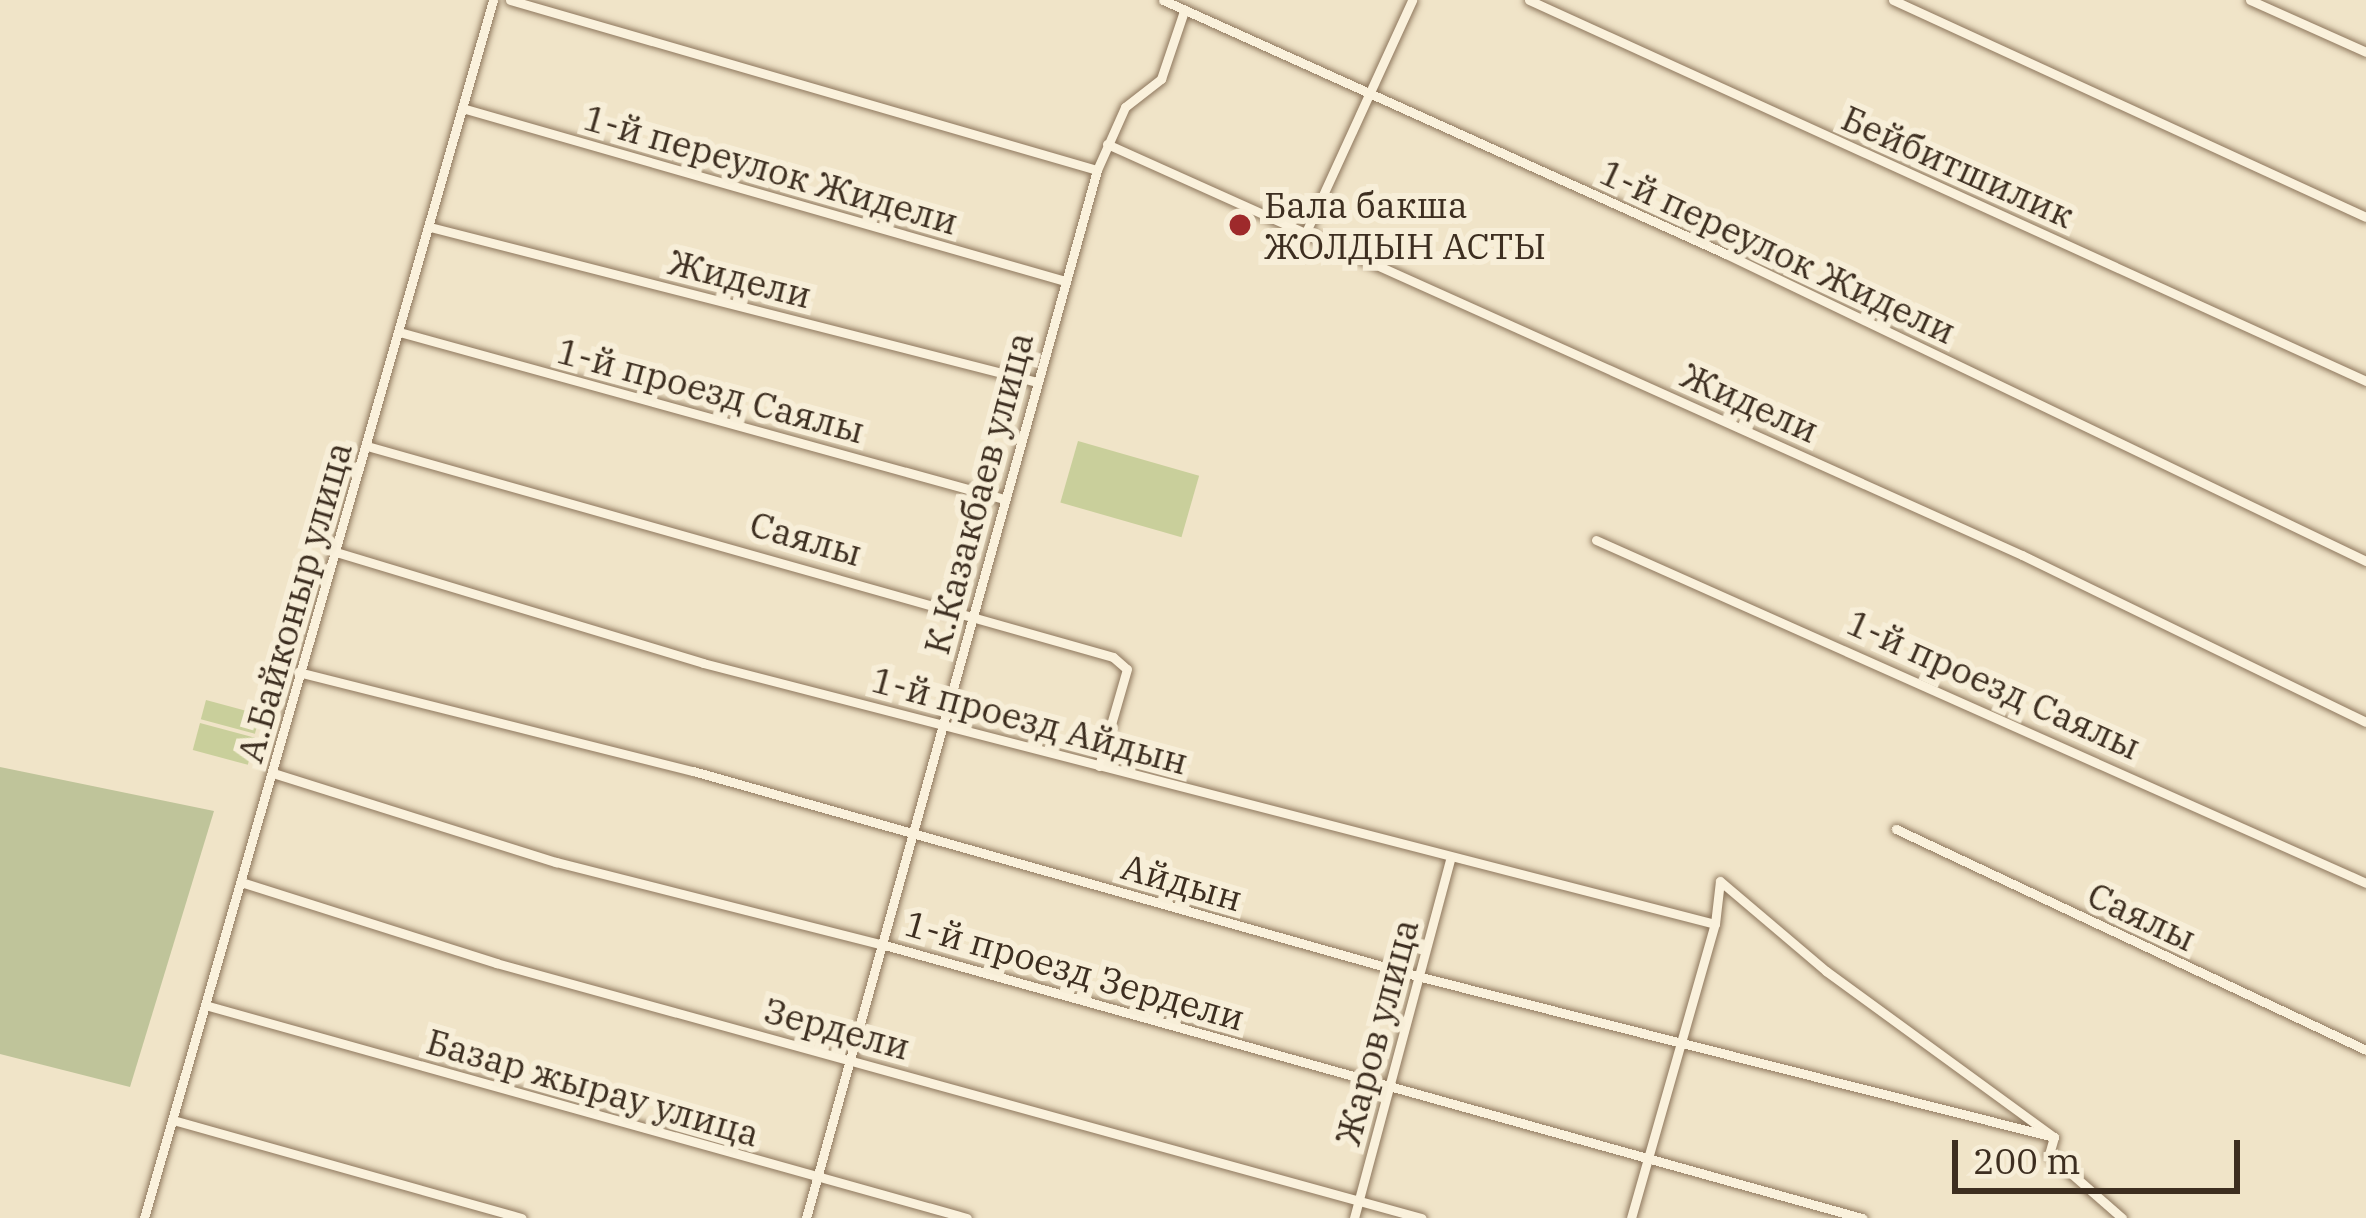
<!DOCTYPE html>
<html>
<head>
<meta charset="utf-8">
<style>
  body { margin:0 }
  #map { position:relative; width:2366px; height:1218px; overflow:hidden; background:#f0e4c8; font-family:"IBM Plex Serif",serif }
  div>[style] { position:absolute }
  .green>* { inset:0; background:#c9cf9b; transform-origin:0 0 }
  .cemetery>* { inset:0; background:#bfc49a }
  .roads { filter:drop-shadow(0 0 3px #8d765c) drop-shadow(0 0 3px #8d765c) }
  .street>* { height:9px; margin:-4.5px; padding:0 4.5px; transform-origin:4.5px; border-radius:4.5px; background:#faf1dc }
  .dots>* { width:33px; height:33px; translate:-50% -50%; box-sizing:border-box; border:6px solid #f7eed8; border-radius:50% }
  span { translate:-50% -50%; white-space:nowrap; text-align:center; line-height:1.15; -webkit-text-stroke:12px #f7eed8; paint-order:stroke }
  .street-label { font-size:36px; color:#3d2e20 }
  .poi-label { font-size:36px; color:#3d2e20 }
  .left { translate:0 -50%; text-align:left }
  .scale { position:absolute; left:1952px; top:1140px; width:288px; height:54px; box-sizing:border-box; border:6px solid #3d2e20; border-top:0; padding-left:15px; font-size:36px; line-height:42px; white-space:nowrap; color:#3d2e20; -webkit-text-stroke:9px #f7eed8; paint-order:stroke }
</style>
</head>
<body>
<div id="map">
  <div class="green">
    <div style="left:1078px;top:441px;width:126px;height:64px;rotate:16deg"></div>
    <div style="left:206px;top:700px;width:56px;height:20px;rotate:15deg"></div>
    <div style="left:200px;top:723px;width:57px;height:28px;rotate:15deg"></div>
  </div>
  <div class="cemetery">
    <div style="clip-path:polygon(0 767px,214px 811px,130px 1087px,0 1054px)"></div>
  </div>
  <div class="roads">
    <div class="street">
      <div style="left:510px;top:0;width:611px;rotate:16.15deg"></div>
      <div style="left:1163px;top:0;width:618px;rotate:24.28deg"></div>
      <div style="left:1726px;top:254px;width:710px;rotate:25.63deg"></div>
      <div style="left:1529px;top:0;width:920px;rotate:24.47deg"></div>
      <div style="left:1893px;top:0;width:520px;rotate:24.64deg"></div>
      <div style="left:2250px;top:0;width:127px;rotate:24.1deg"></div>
      <div style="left:462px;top:108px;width:627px;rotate:16.01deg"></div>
      <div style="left:1107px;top:144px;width:1003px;rotate:24.19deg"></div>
      <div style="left:2022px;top:555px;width:382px;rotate:25.9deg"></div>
      <div style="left:430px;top:227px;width:626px;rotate:14.32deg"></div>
      <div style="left:1306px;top:232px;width:255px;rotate:-65.4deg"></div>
      <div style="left:403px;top:333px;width:624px;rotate:15.44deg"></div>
      <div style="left:367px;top:446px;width:775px;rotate:15.79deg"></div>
      <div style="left:1113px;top:657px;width:18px;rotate:41deg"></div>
      <div style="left:1127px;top:669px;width:101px;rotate:106.1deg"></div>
      <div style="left:1596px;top:540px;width:843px;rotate:24.01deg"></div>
      <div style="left:336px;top:552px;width:383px;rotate:16.8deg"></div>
      <div style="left:703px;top:663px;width:1045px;rotate:14.46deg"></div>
      <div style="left:298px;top:672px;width:407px;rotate:14.1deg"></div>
      <div style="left:693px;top:771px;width:757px;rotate:15.8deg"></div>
      <div style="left:1421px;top:977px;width:653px;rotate:14.19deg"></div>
      <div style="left:273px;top:773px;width:297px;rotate:17.5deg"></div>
      <div style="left:556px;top:862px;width:335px;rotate:14.2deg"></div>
      <div style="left:881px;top:944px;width:1019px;rotate:15.61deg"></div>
      <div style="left:1896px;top:829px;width:519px;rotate:25.18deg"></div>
      <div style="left:1720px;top:881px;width:139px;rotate:40.3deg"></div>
      <div style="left:1826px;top:971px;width:282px;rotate:36.1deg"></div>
      <div style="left:2054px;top:1137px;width:18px;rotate:106deg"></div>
      <div style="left:2049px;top:1154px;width:97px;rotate:41.2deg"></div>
      <div style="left:241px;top:882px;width:268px;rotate:17.6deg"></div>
      <div style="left:496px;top:963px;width:960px;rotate:15.41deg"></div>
      <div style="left:205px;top:1005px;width:791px;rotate:15.62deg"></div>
      <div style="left:173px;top:1120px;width:362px;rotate:15.7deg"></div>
      <div style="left:144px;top:1218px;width:1267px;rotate:-74.01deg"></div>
      <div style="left:806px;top:1218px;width:1088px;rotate:-74.48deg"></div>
      <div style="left:1097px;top:170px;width:69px;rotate:-66deg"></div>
      <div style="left:1125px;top:107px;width:46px;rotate:-37.9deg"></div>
      <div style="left:1161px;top:79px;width:72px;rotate:-71.3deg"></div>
      <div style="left:1354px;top:1218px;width:371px;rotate:-75deg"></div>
      <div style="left:1631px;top:1218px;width:306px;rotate:-74.1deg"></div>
      <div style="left:1715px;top:924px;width:43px;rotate:-83.4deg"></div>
    </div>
  </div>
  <div class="dots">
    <div style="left:1240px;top:225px;background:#9e2a2b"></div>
  </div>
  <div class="street-label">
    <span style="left:1958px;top:166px;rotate:24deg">Бейбитшилик</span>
    <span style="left:771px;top:169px;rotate:16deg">1-й переулок Жидели</span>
    <span style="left:1778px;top:251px;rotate:25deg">1-й переулок Жидели</span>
    <span style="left:740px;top:278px;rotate:14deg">Жидели</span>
    <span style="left:711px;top:390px;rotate:15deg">1-й проезд Саялы</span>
    <span style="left:1750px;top:402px;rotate:24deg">Жидели</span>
    <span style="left:978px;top:493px;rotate:-75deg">К.Казакбаев улица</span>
    <span style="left:806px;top:538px;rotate:16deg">Саялы</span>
    <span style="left:294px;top:602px;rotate:-74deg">А.Байконыр улица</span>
    <span style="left:1994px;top:684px;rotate:24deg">1-й проезд Саялы</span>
    <span style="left:1030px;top:720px;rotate:15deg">1-й проезд Айдын</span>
    <span style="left:1182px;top:882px;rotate:16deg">Айдын</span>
    <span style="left:2142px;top:916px;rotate:25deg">Саялы</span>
    <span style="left:1075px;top:970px;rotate:16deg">1-й проезд Зердели</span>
    <span style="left:837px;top:1028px;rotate:15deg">Зердели</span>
    <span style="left:1376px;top:1032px;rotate:-75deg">Жаров улица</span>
    <span style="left:593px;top:1087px;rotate:16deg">Базар жырау улица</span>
  </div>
  <div class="poi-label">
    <span class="left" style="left:1264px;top:225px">Бала бакша<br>ЖОЛДЫН АСТЫ</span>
  </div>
  <div class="scale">200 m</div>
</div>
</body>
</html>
